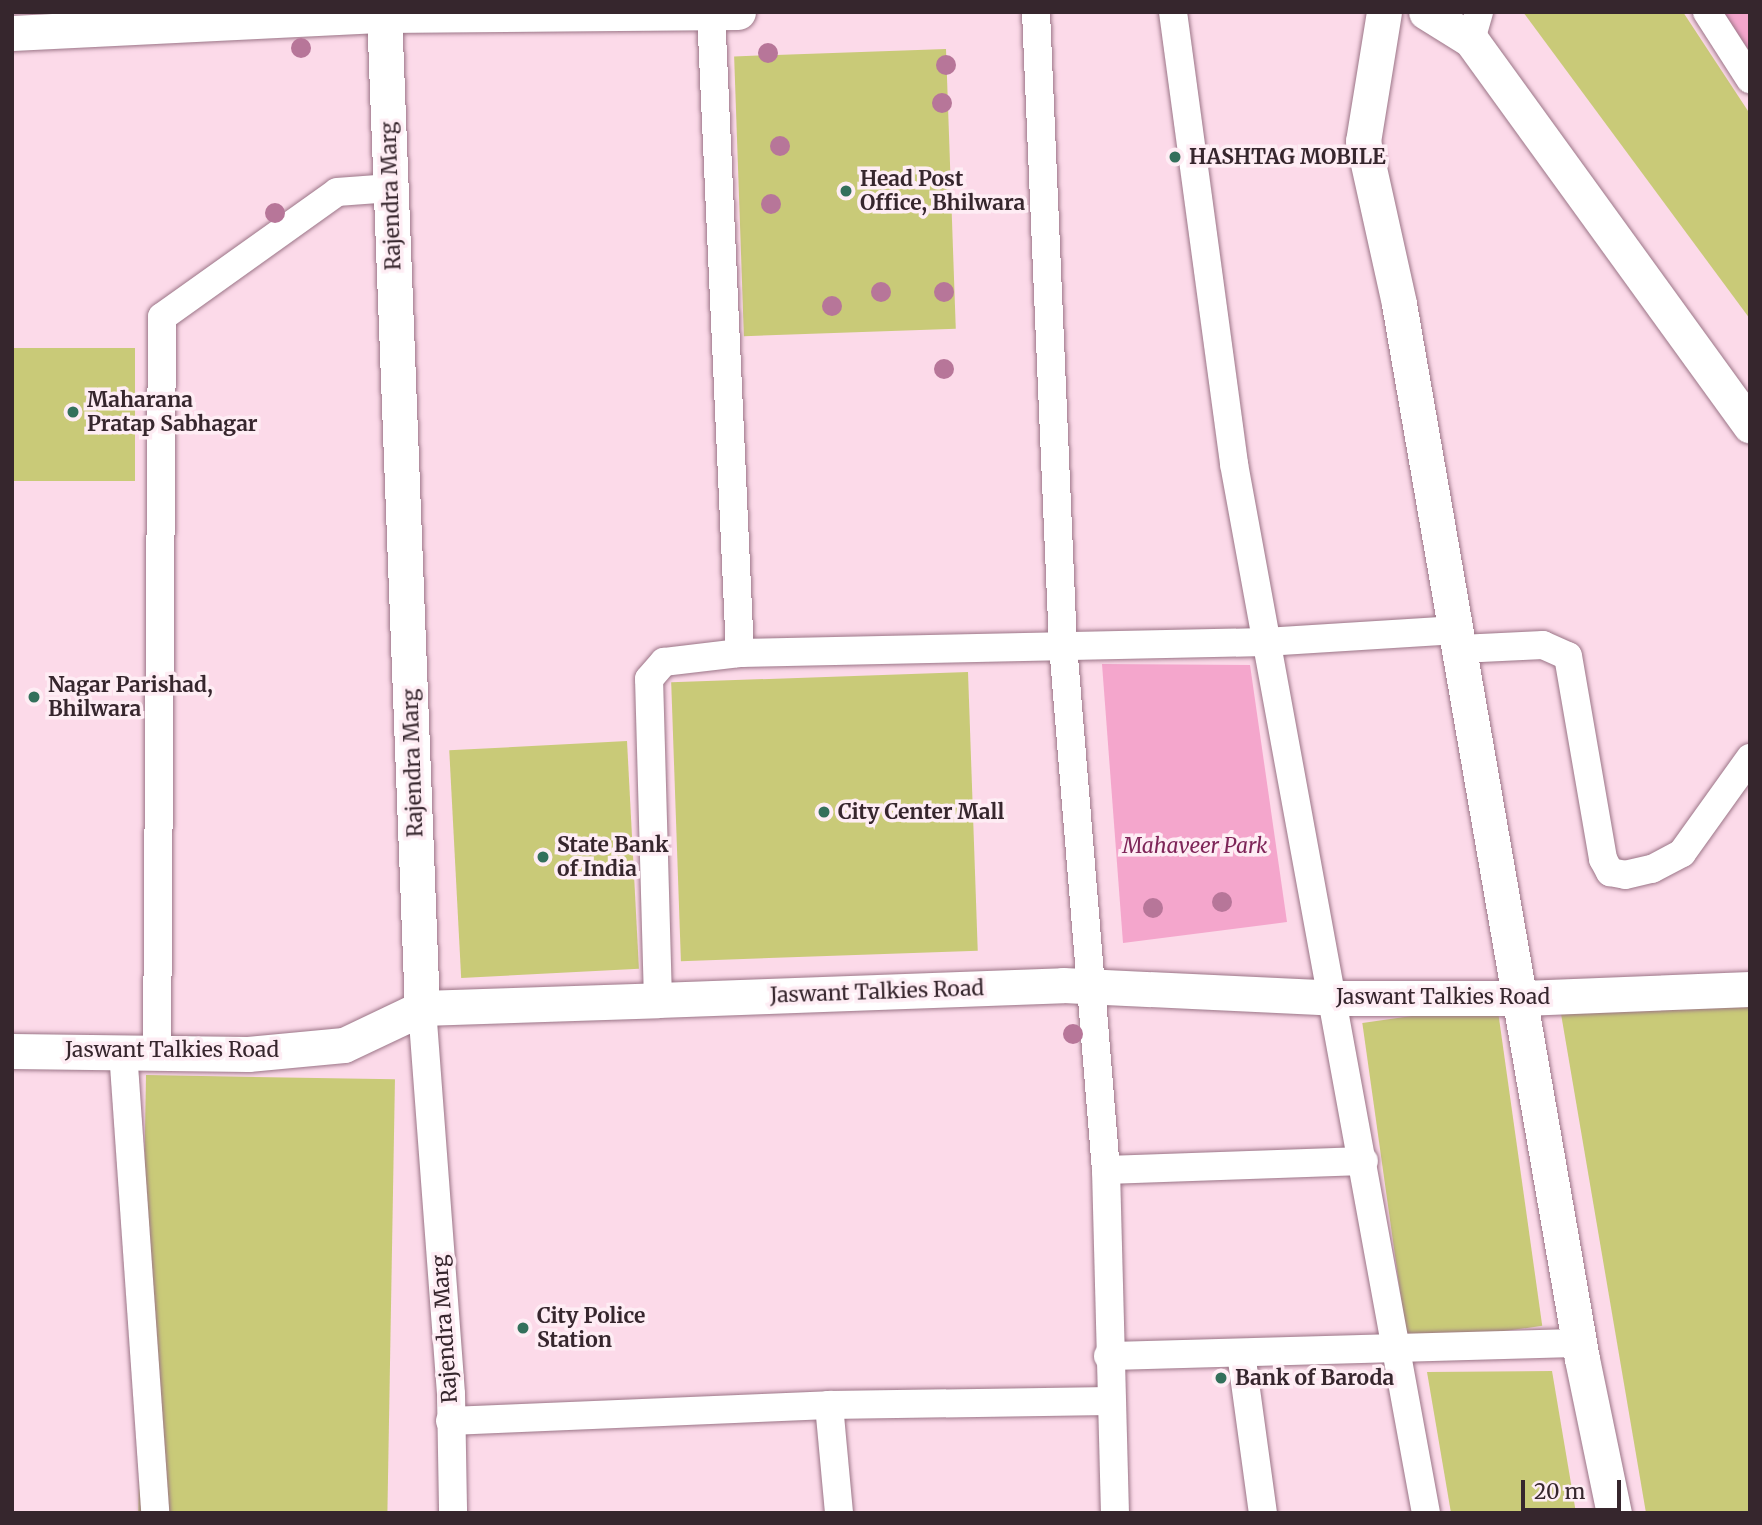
<!DOCTYPE html>
<html>
<head>
<meta charset="utf-8">
<style>
  body { margin:0 }
  #map { position:relative; width:1762px; height:1525px; overflow:hidden; background:#fcdae9; font-family:Merriweather,serif }
  div>[style] { position:absolute }
  .green>* { inset:0; background:#f4a6cc }
  .building>* { inset:0; background:#c9ca78; transform-origin:0 0 }
  .roads { filter:drop-shadow(0 0 2px #9b7587) drop-shadow(0 0 2px #9b7587) }
  .minor>* { height:28px; margin:-14px; padding:0 14px; transform-origin:14px; border-radius:14px; background:#fff }
  .tertiary>* { height:35px; margin:-17.5px; padding:0 17.5px; transform-origin:17.5px; border-radius:17.5px; background:#fff }
  .trees>* { width:20px; height:20px; margin:-10px; border-radius:50%; background:#b77699 }
  .dots>* { width:19px; height:19px; translate:-50% -50%; box-sizing:border-box; border:4px solid #feedf4; border-radius:50% }
  span { translate:-50% -50%; white-space:nowrap; text-align:center; line-height:1.15; -webkit-text-stroke:7px #feedf4; paint-order:stroke }
  .poi-label { font-size:21px; color:#36262d; font-weight:700 }
  .left { translate:0 -50%; text-align:left }
  .street-label { font-size:21px; color:#36262d }
  .park-label { font-size:21px; color:#7e2558; font-style:italic }
  .frame { position:absolute; inset:0; border:14px solid #36262d; pointer-events:none }
  .scale { position:absolute; left:1521px; top:1480px; width:100px; height:32px; box-sizing:border-box; border:4px solid #36262d; border-top:0; padding-left:9px; font-size:21px; line-height:24px; white-space:nowrap; color:#36262d; -webkit-text-stroke:5px #feedf4; paint-order:stroke }
</style>
</head>
<body>
<div id="map">
  <div class="green">
    <div style="clip-path:polygon(1723px 12px,1750px 12px,1750px 52px)"></div>
    <div style="clip-path:polygon(1102px 664px,1250px 665px,1287px 922px,1123px 943px)"></div>
  </div>
  <div class="building">
    <div style="clip-path:polygon(1523px 12px,1683px 12px,1750px 114px,1750px 319px)"></div>
    <div style="left:946px;top:49px;width:280px;height:212px;rotate:88deg"></div>
    <div style="left:12px;top:348px;width:123px;height:133px"></div>
    <div style="left:968px;top:672px;width:279px;height:297px;rotate:88deg"></div>
    <div style="left:627px;top:741px;width:228px;height:178px;rotate:87deg"></div>
    <div style="clip-path:polygon(1750px 1001px,1750px 1513px,1646px 1513px,1559px 1002px)"></div>
    <div style="left:1497px;top:1004px;width:325px;height:136px;rotate:82deg"></div>
    <div style="left:146px;top:1075px;width:249px;height:439px;rotate:1deg"></div>
    <div style="clip-path:polygon(1552px 1371px,1576px 1513px,1451px 1513px,1427px 1372px)"></div>
  </div>
  <div class="roads">
    <div class="minor">
      <div style="left:711px;top:12px;width:642px;rotate:87.41deg"></div>
      <div style="left:740px;top:653px;width:525px;rotate:-1.2deg"></div>
      <div style="left:1265px;top:642px;width:192px;rotate:-3.6deg"></div>
      <div style="left:1036px;top:12px;width:634px;rotate:87.56deg"></div>
      <div style="left:1063px;top:645px;width:527px;rotate:85.32deg"></div>
      <div style="left:1106px;top:1170px;width:343px;rotate:88.5deg"></div>
      <div style="left:1173px;top:12px;width:456px;rotate:82.3deg"></div>
      <div style="left:1234px;top:464px;width:1066px;rotate:79.63deg"></div>
      <div style="left:1707px;top:12px;width:80px;rotate:57.3deg"></div>
      <div style="left:1471px;top:40px;width:29px;rotate:-74deg"></div>
      <div style="left:1460px;top:649px;width:83px;rotate:-2.8deg"></div>
      <div style="left:1543px;top:645px;width:27px;rotate:24deg"></div>
      <div style="left:1568px;top:656px;width:206px;rotate:80.2deg"></div>
      <div style="left:1603px;top:859px;width:15px;rotate:62deg"></div>
      <div style="left:1610px;top:872px;width:15px;rotate:11deg"></div>
      <div style="left:1625px;top:875px;width:28px;rotate:-13deg"></div>
      <div style="left:1652px;top:869px;width:34px;rotate:-28deg"></div>
      <div style="left:1682px;top:853px;width:117px;rotate:-54.4deg"></div>
      <div style="left:658px;top:1000px;width:321px;rotate:-91.6deg"></div>
      <div style="left:649px;top:679px;width:23px;rotate:-49deg"></div>
      <div style="left:664px;top:662px;width:77px;rotate:-6.8deg"></div>
      <div style="left:422px;top:1008px;width:387px;rotate:85.7deg"></div>
      <div style="left:451px;top:1394px;width:119px;rotate:89deg"></div>
      <div style="left:123px;top:1051px;width:463px;rotate:86deg"></div>
      <div style="left:157px;top:1052px;width:735px;rotate:-89.61deg"></div>
      <div style="left:162px;top:317px;width:215px;rotate:-35.5deg"></div>
      <div style="left:337px;top:192px;width:54px;rotate:-4.2deg"></div>
      <div style="left:1106px;top:1170px;width:258px;rotate:-2deg"></div>
      <div style="left:1241px;top:1353px;width:162px;rotate:82.2deg"></div>
      <div style="left:1108px;top:1356px;width:471px;rotate:-1.6deg"></div>
      <div style="left:829px;top:1405px;width:108px;rotate:84.7deg"></div>
      <div style="left:450px;top:1421px;width:379px;rotate:-2.4deg"></div>
      <div style="left:829px;top:1405px;width:281px;rotate:-0.8deg"></div>
    </div>
    <div class="tertiary">
      <div style="left:384px;top:12px;width:997px;rotate:87.82deg"></div>
      <div style="left:1384px;top:12px;width:131px;rotate:99.2deg"></div>
      <div style="left:1363px;top:141px;width:167px;rotate:77.5deg"></div>
      <div style="left:1399px;top:304px;width:1071px;rotate:80.16deg"></div>
      <div style="left:1582px;top:1359px;width:157px;rotate:78.3deg"></div>
      <div style="left:1426px;top:12px;width:53px;rotate:31.9deg"></div>
      <div style="left:1471px;top:40px;width:476px;rotate:54.1deg"></div>
      <div style="left:12px;top:33px;width:372px;rotate:-2.8deg"></div>
      <div style="left:384px;top:15px;width:354px;rotate:-0.5deg"></div>
      <div style="left:12px;top:1051px;width:236px;rotate:0.7deg"></div>
      <div style="left:248px;top:1054px;width:96px;rotate:-5.4deg"></div>
      <div style="left:344px;top:1045px;width:86px;rotate:-25.4deg"></div>
      <div style="left:422px;top:1008px;width:236px;rotate:-1.9deg"></div>
      <div style="left:658px;top:1000px;width:405px;rotate:-2.1deg"></div>
      <div style="left:1063px;top:985px;width:272px;rotate:2.7deg"></div>
      <div style="left:1335px;top:998px;width:188px"></div>
      <div style="left:1523px;top:998px;width:227px;rotate:-2.3deg"></div>
    </div>
  </div>
  <div class="trees">
    <div style="left:301px;top:48px"></div>
    <div style="left:768px;top:53px"></div>
    <div style="left:946px;top:65px"></div>
    <div style="left:942px;top:103px"></div>
    <div style="left:780px;top:146px"></div>
    <div style="left:771px;top:204px"></div>
    <div style="left:275px;top:213px"></div>
    <div style="left:881px;top:292px"></div>
    <div style="left:944px;top:292px"></div>
    <div style="left:832px;top:306px"></div>
    <div style="left:944px;top:369px"></div>
    <div style="left:1222px;top:902px"></div>
    <div style="left:1153px;top:908px"></div>
    <div style="left:1073px;top:1034px"></div>
  </div>
  <div class="dots">
    <div style="left:1175px;top:157px;background:#33705b"></div>
    <div style="left:846px;top:191px;background:#33705b"></div>
    <div style="left:73px;top:412px;background:#33705b"></div>
    <div style="left:34px;top:697px;background:#33705b"></div>
    <div style="left:824px;top:812px;background:#33705b"></div>
    <div style="left:543px;top:857px;background:#33705b"></div>
    <div style="left:523px;top:1328px;background:#33705b"></div>
    <div style="left:1221px;top:1378px;background:#33705b"></div>
  </div>
  <div class="poi-label">
    <span class="left" style="left:1189px;top:157px">HASHTAG MOBILE</span>
    <span class="left" style="left:860px;top:191px">Head Post<br>Office, Bhilwara</span>
    <span class="left" style="left:87px;top:412px">Maharana<br>Pratap Sabhagar</span>
    <span class="left" style="left:48px;top:697px">Nagar Parishad,<br>Bhilwara</span>
    <span class="left" style="left:838px;top:812px">City Center Mall</span>
    <span class="left" style="left:557px;top:857px">State Bank<br>of India</span>
    <span class="left" style="left:537px;top:1328px">City Police<br>Station</span>
    <span class="left" style="left:1235px;top:1378px">Bank of Baroda</span>
  </div>
  <div class="street-label">
    <span style="left:391px;top:196px;rotate:-92deg">Rajendra Marg</span>
    <span style="left:413px;top:763px;rotate:-92deg">Rajendra Marg</span>
    <span style="left:877px;top:992px;rotate:-2deg">Jaswant Talkies Road</span>
    <span style="left:1443px;top:997px">Jaswant Talkies Road</span>
    <span style="left:172px;top:1050px">Jaswant Talkies Road</span>
    <span style="left:445px;top:1329px;rotate:-94deg">Rajendra Marg</span>
  </div>
  <div class="park-label">
    <span style="left:1195px;top:846px">Mahaveer Park</span>
  </div>
  <div class="frame"></div>
  <div class="scale">20 m</div>
</div>
</body>
</html>
